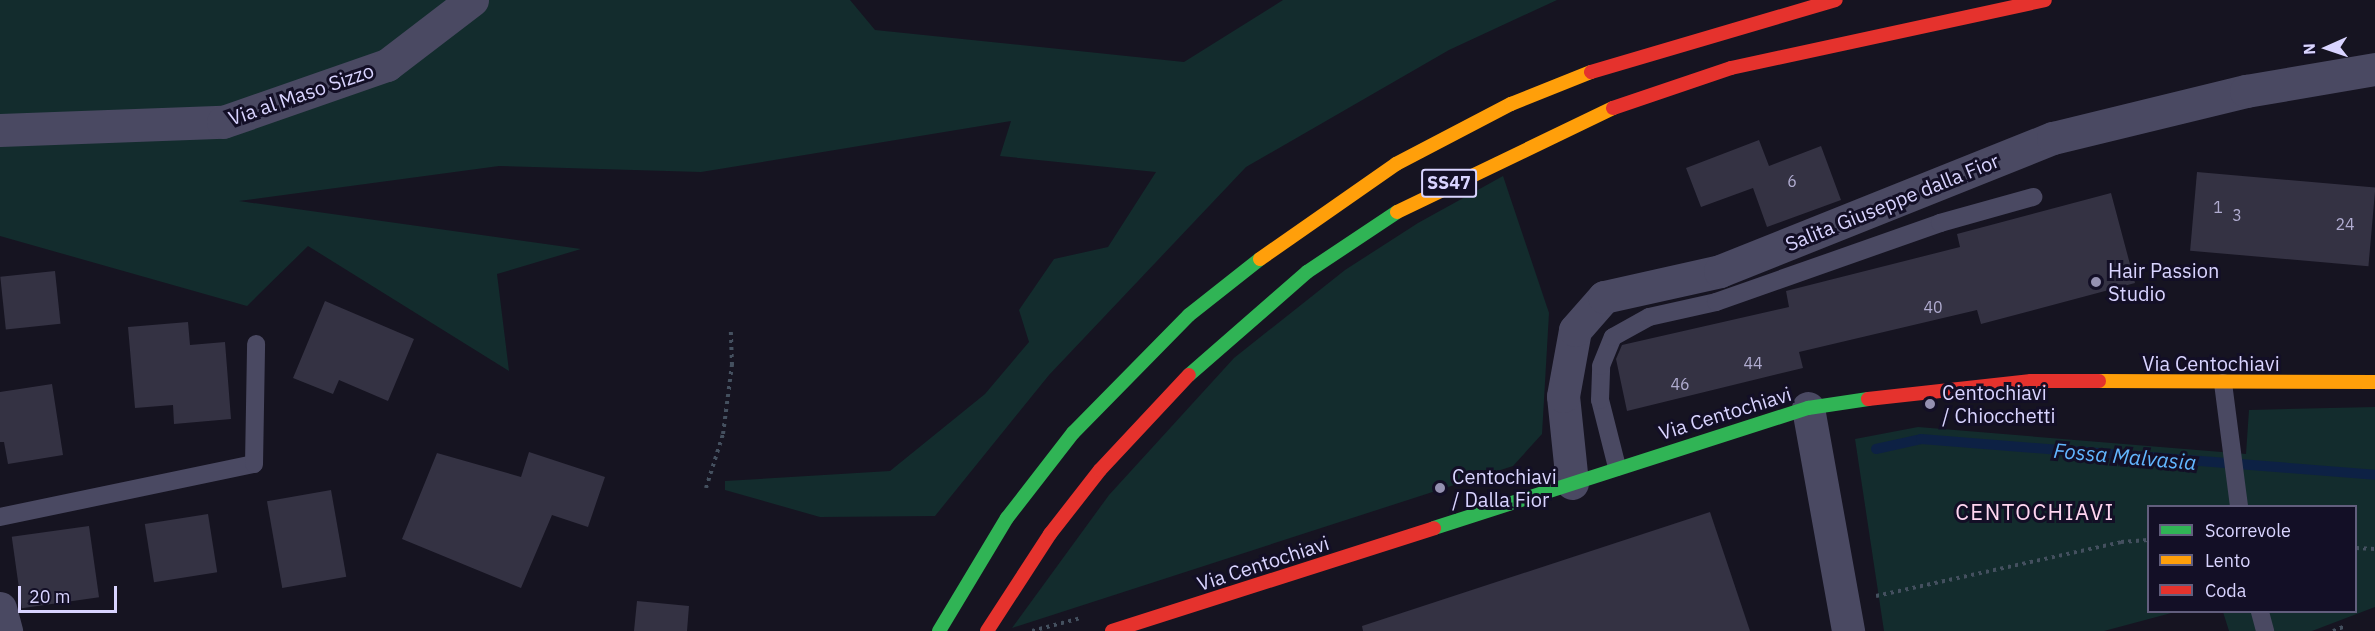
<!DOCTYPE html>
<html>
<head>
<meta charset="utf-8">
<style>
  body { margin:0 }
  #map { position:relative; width:2375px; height:631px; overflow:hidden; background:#161421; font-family:"IBM Plex Sans",sans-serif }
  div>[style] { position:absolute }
  .green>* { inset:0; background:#132c2d }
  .stream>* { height:10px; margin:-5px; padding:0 5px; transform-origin:5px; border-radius:5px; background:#0d2144 }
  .building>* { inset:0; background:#343243; transform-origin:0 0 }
  .path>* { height:4px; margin-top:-2px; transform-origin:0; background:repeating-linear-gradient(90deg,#44505f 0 3px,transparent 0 7.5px) }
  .lane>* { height:18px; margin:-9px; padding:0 9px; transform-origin:9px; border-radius:9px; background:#4a4962 }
  .street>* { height:33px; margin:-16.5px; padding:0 16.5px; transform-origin:16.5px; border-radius:16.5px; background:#4a4962 }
  .fast>* { height:14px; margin:-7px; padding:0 7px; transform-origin:7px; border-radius:7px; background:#30b455 }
  .slow>* { height:14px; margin:-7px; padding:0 7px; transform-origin:7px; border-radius:7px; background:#ff9f0a }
  .jam>* { height:14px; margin:-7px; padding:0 7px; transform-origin:7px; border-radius:7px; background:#e5322d }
  .dots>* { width:16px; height:16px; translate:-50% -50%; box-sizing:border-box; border:3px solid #130f26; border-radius:50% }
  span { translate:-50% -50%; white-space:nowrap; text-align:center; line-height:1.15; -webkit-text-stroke:6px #130f26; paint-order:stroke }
  .number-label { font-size:16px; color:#b0acd0 }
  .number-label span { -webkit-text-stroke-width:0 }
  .shield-label span { padding:2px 4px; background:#130f26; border:2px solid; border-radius:4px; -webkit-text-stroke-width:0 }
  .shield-label { font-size:18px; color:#d9d4ff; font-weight:700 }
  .street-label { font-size:20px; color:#d9d4ff }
  .poi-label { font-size:20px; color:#d9d4ff }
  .left { translate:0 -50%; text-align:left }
  .water-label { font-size:21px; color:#62b6ff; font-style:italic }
  .quarter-label { font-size:22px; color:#ffd6f0; letter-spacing:1.5px }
  .legend { position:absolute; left:2147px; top:505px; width:210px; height:108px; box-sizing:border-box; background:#130f26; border:2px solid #625e7d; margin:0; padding:8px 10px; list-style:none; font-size:18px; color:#d9d4ff }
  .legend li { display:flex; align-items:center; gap:12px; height:30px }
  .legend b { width:30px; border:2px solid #625e7d }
  .north { position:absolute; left:2297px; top:18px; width:60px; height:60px; -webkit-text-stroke:4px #130f26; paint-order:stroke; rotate:267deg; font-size:16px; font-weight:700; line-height:24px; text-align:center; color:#d9d4ff }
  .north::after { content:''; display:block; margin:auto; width:21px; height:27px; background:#d9d4ff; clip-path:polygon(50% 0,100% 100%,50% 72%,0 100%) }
  .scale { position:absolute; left:18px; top:586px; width:99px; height:27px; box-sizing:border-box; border:3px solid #d9d4ff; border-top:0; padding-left:8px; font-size:18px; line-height:21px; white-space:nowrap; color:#d9d4ff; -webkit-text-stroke:4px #130f26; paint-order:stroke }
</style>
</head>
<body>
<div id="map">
  <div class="green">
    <div style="clip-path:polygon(0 0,850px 0,875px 30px,1184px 62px,1283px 0,1557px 0,1449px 50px,1246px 167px,1049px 375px,935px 516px,820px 517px,725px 490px,725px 481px,890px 471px,985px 394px,1029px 342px,1019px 310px,1054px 259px,1108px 247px,1156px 172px,1000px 156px,1011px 121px,701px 172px,499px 166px,239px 201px,581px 249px,497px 274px,509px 371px,308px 246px,247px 306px,0 236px)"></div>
    <div style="clip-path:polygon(1503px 176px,1549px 313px,1542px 434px,1513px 466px,1012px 628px,1109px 495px,1234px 358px,1345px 270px,1418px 223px)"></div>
    <div style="clip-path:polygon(2375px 407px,2375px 607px,2312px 631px,2229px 631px,2223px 612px,2356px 612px,2356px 506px,2148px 506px,2148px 612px,2175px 612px,2104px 631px,1884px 631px,1855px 439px,1918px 427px,2246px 454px,2249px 410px)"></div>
  </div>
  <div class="stream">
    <div style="left:1876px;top:449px;width:46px;rotate:-12.5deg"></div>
    <div style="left:1921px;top:439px;width:455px;rotate:4.5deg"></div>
  </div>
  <div class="building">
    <div style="clip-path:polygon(1759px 140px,1769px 166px,1821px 146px,1841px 200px,1767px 227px,1753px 188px,1701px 207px,1686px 168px)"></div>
    <div style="left:2197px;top:172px;width:179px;height:79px;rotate:5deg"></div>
    <div style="clip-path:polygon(2111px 193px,2135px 283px,1981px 324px,1977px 310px,1799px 352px,1803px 368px,1627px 411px,1616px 359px,1622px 345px,1789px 307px,1786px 291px,1960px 247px,1957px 234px)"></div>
    <div style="left:55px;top:271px;width:53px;height:55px;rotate:84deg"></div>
    <div style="clip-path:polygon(325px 301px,414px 339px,388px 401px,339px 380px,333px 394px,293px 378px)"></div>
    <div style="clip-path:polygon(188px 322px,190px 345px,225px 342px,231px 419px,174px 424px,173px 405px,135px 408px,128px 327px)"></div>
    <div style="clip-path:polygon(52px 384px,63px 455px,8px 464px,4px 442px,0 442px,0 392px)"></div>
    <div style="clip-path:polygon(529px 452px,605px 477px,588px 527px,552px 515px,521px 588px,402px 539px,437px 453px,521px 477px)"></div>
    <div style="left:331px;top:490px;width:88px;height:65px;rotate:80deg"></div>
    <div style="clip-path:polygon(1710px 512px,1750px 631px,1363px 631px,1362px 626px)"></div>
    <div style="left:208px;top:514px;width:59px;height:64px;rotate:81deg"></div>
    <div style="left:89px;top:526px;width:72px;height:78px;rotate:82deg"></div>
    <div style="clip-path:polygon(637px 601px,689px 606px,687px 631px,634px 631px)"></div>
  </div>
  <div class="path">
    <div style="left:706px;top:488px;width:57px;rotate:-72.5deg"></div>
    <div style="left:723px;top:434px;width:70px;rotate:-82.6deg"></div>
    <div style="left:732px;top:365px;width:35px;rotate:-92deg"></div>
    <div style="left:2356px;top:548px;width:19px;rotate:3deg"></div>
    <div style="left:1876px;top:596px;width:251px;rotate:-12.4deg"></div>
    <div style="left:2121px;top:542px;width:27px;rotate:-4deg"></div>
    <div style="left:1032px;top:631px;width:51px;rotate:-14.9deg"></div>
    <div style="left:2333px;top:631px;width:11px;rotate:-22deg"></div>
  </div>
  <div class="lane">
    <div style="left:2223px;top:383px;width:124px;rotate:82.6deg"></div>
    <div style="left:1617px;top:467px;width:69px;rotate:-104.2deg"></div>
    <div style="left:1600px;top:400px;width:34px;rotate:-88deg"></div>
    <div style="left:1601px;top:366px;width:31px;rotate:-68deg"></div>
    <div style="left:1613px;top:337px;width:41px;rotate:-29.1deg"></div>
    <div style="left:1649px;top:317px;width:69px;rotate:-12.6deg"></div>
    <div style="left:1716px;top:302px;width:238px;rotate:-19.4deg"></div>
    <div style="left:1940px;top:223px;width:97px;rotate:-15.6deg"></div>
    <div style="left:0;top:517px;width:259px;rotate:-11.8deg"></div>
    <div style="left:254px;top:464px;width:120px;rotate:-89deg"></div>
    <div style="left:2260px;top:612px;width:20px;rotate:75deg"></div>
  </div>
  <div class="street">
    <div style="left:0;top:130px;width:223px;rotate:-2.1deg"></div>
    <div style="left:223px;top:122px;width:174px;rotate:-19.2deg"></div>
    <div style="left:387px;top:65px;width:107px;rotate:-37.4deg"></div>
    <div style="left:1808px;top:408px;width:227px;rotate:79.8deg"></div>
    <div style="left:1572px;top:483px;width:87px;rotate:-95.9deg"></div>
    <div style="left:1563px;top:396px;width:67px;rotate:-79.7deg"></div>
    <div style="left:1575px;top:330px;width:44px;rotate:-48.7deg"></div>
    <div style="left:1604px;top:297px;width:119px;rotate:-12.6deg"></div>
    <div style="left:1720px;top:271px;width:359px;rotate:-21.8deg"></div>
    <div style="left:2053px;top:138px;width:199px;rotate:-13.7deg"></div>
    <div style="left:2246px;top:91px;width:131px;rotate:-9.7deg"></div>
    <div style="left:0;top:608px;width:24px;rotate:75deg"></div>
  </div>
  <div class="fast">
    <div style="left:1189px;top:375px;width:157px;rotate:-41.1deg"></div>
    <div style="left:1307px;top:272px;width:108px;rotate:-33.7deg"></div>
    <div style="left:1434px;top:528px;width:393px;rotate:-17.8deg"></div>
    <div style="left:1808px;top:408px;width:61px;rotate:-8.5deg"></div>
    <div style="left:939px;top:631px;width:132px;rotate:-59deg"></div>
    <div style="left:1007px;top:518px;width:108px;rotate:-52.2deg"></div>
    <div style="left:1073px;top:433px;width:165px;rotate:-45.5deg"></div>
    <div style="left:1189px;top:315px;width:90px;rotate:-38.3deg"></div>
  </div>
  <div class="slow">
    <div style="left:1397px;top:212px;width:240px;rotate:-25.7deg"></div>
    <div style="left:1260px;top:259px;width:166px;rotate:-34.9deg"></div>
    <div style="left:1396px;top:164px;width:130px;rotate:-27.6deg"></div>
    <div style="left:1511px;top:104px;width:86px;rotate:-21.8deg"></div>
    <div style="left:2099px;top:381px;width:276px;rotate:0.2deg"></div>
  </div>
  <div class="jam">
    <div style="left:1591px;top:72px;width:255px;rotate:-16.4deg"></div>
    <div style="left:1613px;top:108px;width:125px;rotate:-18.7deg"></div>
    <div style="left:1731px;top:68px;width:321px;rotate:-12.2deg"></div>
    <div style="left:1868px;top:399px;width:164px;rotate:-6.3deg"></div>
    <div style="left:2031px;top:381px;width:68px"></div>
    <div style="left:987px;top:631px;width:116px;rotate:-57deg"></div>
    <div style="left:1050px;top:534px;width:81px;rotate:-52deg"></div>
    <div style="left:1100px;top:470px;width:130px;rotate:-46.9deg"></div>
    <div style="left:1112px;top:631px;width:338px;rotate:-17.7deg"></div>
  </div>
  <div class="dots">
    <div style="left:2096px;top:282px;background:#9591b1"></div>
    <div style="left:1930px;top:404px;background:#9591b1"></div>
    <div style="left:1440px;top:488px;background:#9591b1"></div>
  </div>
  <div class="number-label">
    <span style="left:1792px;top:181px">6</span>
    <span style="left:2218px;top:207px">1</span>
    <span style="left:2237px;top:215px">3</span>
    <span style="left:2345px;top:224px">24</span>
    <span style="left:1933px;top:307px">40</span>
    <span style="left:1753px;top:363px">44</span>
    <span style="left:1680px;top:384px">46</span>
  </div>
  <div class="shield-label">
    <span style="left:1449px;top:183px">SS47</span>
  </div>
  <div class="street-label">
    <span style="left:301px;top:94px;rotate:-19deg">Via al Maso Sizzo</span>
    <span style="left:1892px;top:202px;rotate:-22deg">Salita Giuseppe dalla Fior</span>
    <span style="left:2211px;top:363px">Via Centochiavi</span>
    <span style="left:1725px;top:413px;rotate:-17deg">Via Centochiavi</span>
    <span style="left:1263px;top:563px;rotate:-18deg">Via Centochiavi</span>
  </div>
  <div class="poi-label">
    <span class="left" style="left:2108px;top:282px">Hair Passion<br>Studio</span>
    <span class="left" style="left:1942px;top:404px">Centochiavi<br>/ Chiocchetti</span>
    <span class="left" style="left:1452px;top:488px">Centochiavi<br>/ Dalla Fior</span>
  </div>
  <div class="water-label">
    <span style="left:2125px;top:456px;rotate:5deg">Fossa Malvasia</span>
  </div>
  <div class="quarter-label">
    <span style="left:2035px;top:512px">CENTOCHIAVI</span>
  </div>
  <ul class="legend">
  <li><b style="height:8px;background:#30b455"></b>Scorrevole</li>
  <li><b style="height:8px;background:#ff9f0a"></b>Lento</li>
  <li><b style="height:8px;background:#e5322d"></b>Coda</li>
  </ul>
  <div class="north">N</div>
  <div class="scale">20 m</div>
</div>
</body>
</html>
